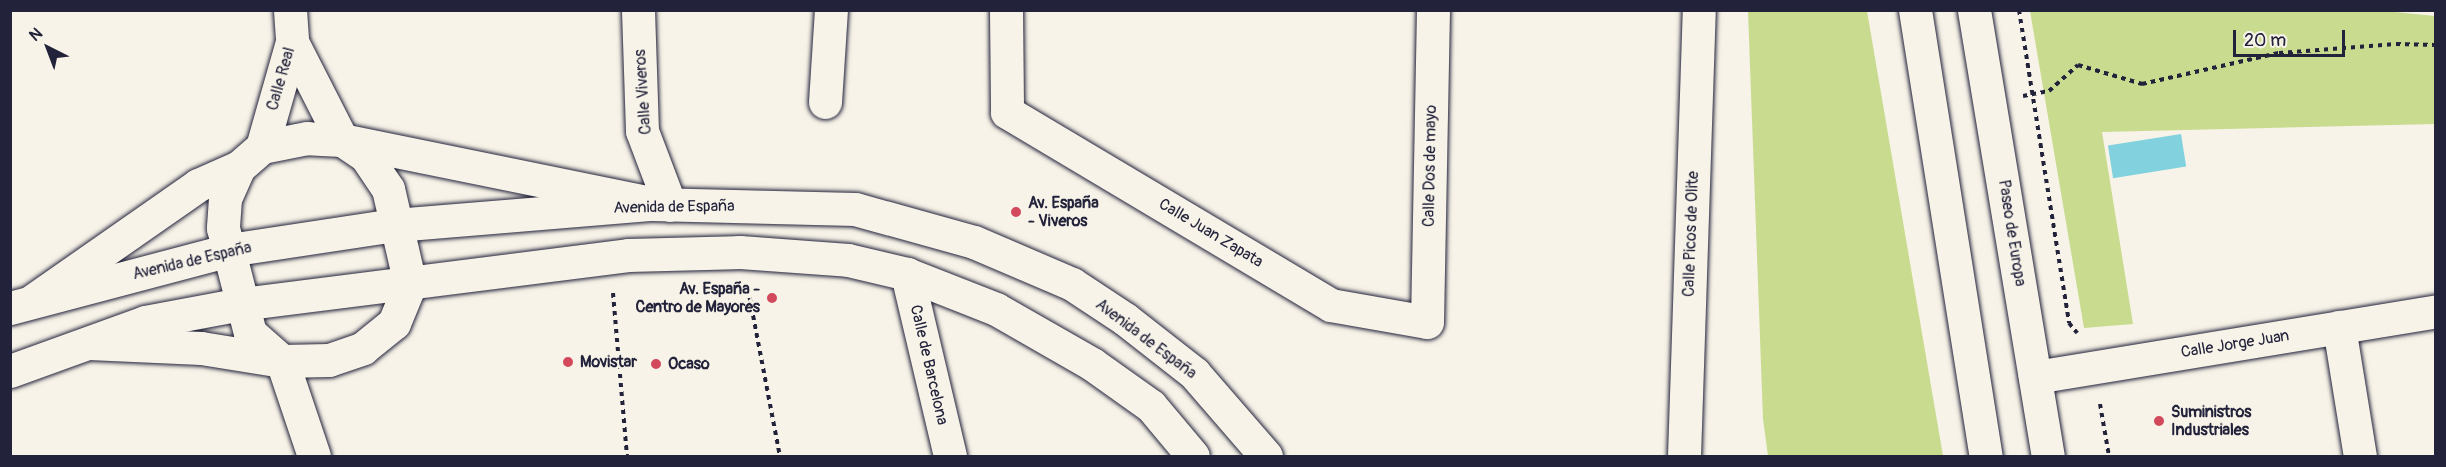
<!DOCTYPE html>
<html>
<head>
<meta charset="utf-8">
<style>
  body { margin:0 }
  #map { position:relative; width:2446px; height:467px; overflow:hidden; background:#f7f3e8; font-family:Pangolin,sans-serif }
  div>[style] { position:absolute }
  .green>* { inset:0; background:#c9db8f }
  .water>* { inset:0; background:#82d1de; transform-origin:0 0 }
  .path>* { height:4px; margin-top:-2px; transform-origin:0; background:repeating-linear-gradient(90deg,#22223b 0 4.5px,transparent 0 9px) }
  .roads { filter:drop-shadow(0 0 2px #22223b) drop-shadow(0 0 2px #22223b) }
  .street>* { height:33px; margin:-16.5px; padding:0 16.5px; transform-origin:16.5px; border-radius:16.5px; background:#f7f3e8 }
  .secondary>* { height:33px; margin:-16.5px; padding:0 16.5px; transform-origin:16.5px; border-radius:16.5px; background:#f7f3e8 }
  .primary>* { height:33px; margin:-16.5px; padding:0 16.5px; transform-origin:16.5px; border-radius:16.5px; background:#f7f3e8 }
  .dots>* { width:16px; height:16px; translate:-50% -50%; box-sizing:border-box; border:3px solid #f7f3e8; border-radius:50% }
  span { translate:-50% -50%; white-space:nowrap; text-align:center; line-height:1.15; -webkit-text-stroke:5px #f7f3e8; paint-order:stroke }
  .street-label { font-size:16px; color:#22223b }
  .poi-label { font-size:16px; color:#22223b; font-weight:700 }
  .left { translate:0 -50%; text-align:left }
  .right { translate:-100% -50%; text-align:right }
  .frame { position:absolute; inset:0; border:12px solid #22223b; pointer-events:none }
  .north { position:absolute; left:18px; top:18px; width:60px; height:60px; -webkit-text-stroke:4px #f7f3e8; paint-order:stroke; rotate:318deg; font-size:16px; font-weight:700; line-height:24px; text-align:center; color:#22223b }
  .north::after { content:''; display:block; margin:auto; width:21px; height:27px; background:#22223b; clip-path:polygon(50% 0,100% 100%,50% 72%,0 100%) }
  .scale { position:absolute; left:2233px; top:30px; width:112px; height:27px; box-sizing:border-box; border:3px solid #22223b; border-top:0; padding-left:8px; font-size:18px; line-height:21px; white-space:nowrap; color:#22223b; -webkit-text-stroke:4px #f7f3e8; paint-order:stroke }
</style>
</head>
<body>
<div id="map">
  <div class="green">
    <div style="clip-path:polygon(1748px 11px,1867px 11px,1943px 456px,1768px 456px,1763px 419px)"></div>
    <div style="clip-path:polygon(2385px 11px,2435px 16px,2435px 124px,2102px 132px,2133px 324px,2084px 328px,2030px 11px)"></div>
  </div>
  <div class="water">
    <div style="left:2181px;top:134px;width:33px;height:74px;rotate:81deg"></div>
  </div>
  <div class="path">
    <div style="left:2019px;top:10px;width:317px;rotate:80.9deg"></div>
    <div style="left:2069px;top:323px;width:13px;rotate:51deg"></div>
    <div style="left:2023px;top:96px;width:26px;rotate:-11deg"></div>
    <div style="left:2049px;top:91px;width:39px;rotate:-42deg"></div>
    <div style="left:2078px;top:65px;width:67px;rotate:16.5deg"></div>
    <div style="left:2142px;top:84px;width:140px;rotate:-12.8deg"></div>
    <div style="left:2279px;top:53px;width:117px;rotate:-4.4deg"></div>
    <div style="left:2396px;top:44px;width:40px;rotate:1.4deg"></div>
    <div style="left:748px;top:289px;width:170px;rotate:79.2deg"></div>
    <div style="left:613px;top:293px;width:164px;rotate:85.1deg"></div>
    <div style="left:2100px;top:404px;width:53px;rotate:80.2deg"></div>
  </div>
  <div class="roads">
    <div class="street">
      <div style="left:638px;top:10px;width:121px;rotate:88.1deg"></div>
      <div style="left:642px;top:131px;width:79px;rotate:69.3deg"></div>
      <div style="left:1006px;top:10px;width:102px;rotate:89.4deg"></div>
      <div style="left:1007px;top:112px;width:377px;rotate:30.8deg"></div>
      <div style="left:1331px;top:305px;width:97px;rotate:10deg"></div>
      <div style="left:1427px;top:322px;width:312px;rotate:-88.9deg"></div>
      <div style="left:292px;top:42px;width:110px;rotate:63deg"></div>
      <div style="left:342px;top:140px;width:305px;rotate:11.5deg"></div>
      <div style="left:825px;top:102px;width:92px;rotate:-86.3deg"></div>
      <div style="left:262px;top:147px;width:109px;rotate:-74.1deg"></div>
      <div style="left:907px;top:274px;width:187px;rotate:76.7deg"></div>
      <div style="left:32px;top:301px;width:203px;rotate:-34.9deg"></div>
      <div style="left:198px;top:185px;width:45px;rotate:-23.7deg"></div>
      <div style="left:2339px;top:327px;width:131px;rotate:80.8deg"></div>
      <div style="left:89px;top:343px;width:112px;rotate:2.6deg"></div>
      <div style="left:201px;top:348px;width:82px;rotate:9.1deg"></div>
      <div style="left:282px;top:361px;width:47px;rotate:-1.2deg"></div>
      <div style="left:329px;top:360px;width:36px;rotate:-19deg"></div>
      <div style="left:363px;top:348px;width:40px;rotate:-39deg"></div>
      <div style="left:394px;top:323px;width:42px;rotate:-67.7deg"></div>
      <div style="left:410px;top:284px;width:98px;rotate:-103deg"></div>
      <div style="left:388px;top:189px;width:40px;rotate:-124deg"></div>
      <div style="left:366px;top:156px;width:29px;rotate:-146deg"></div>
      <div style="left:342px;top:140px;width:35px;rotate:-177deg"></div>
      <div style="left:307px;top:138px;width:46px;rotate:168.7deg"></div>
      <div style="left:262px;top:147px;width:30px;rotate:139deg"></div>
      <div style="left:239px;top:167px;width:34px;rotate:114deg"></div>
      <div style="left:225px;top:198px;width:30px;rotate:94deg"></div>
      <div style="left:223px;top:228px;width:108px;rotate:75.6deg"></div>
      <div style="left:250px;top:333px;width:43px;rotate:41.2deg"></div>
      <div style="left:282px;top:361px;width:100px;rotate:71.4deg"></div>
      <div style="left:2035px;top:377px;width:406px;rotate:-9.3deg"></div>
      <div style="left:1684px;top:456px;width:446px;rotate:-88.1deg"></div>
    </div>
    <div class="secondary">
      <div style="left:290px;top:10px;width:32px;rotate:86deg"></div>
      <div style="left:10px;top:308px;width:227px;rotate:-14.8deg"></div>
      <div style="left:229px;top:250px;width:168px;rotate:-8.6deg"></div>
      <div style="left:395px;top:225px;width:258px;rotate:-4.7deg"></div>
      <div style="left:652px;top:204px;width:203px;rotate:1.4deg"></div>
      <div style="left:855px;top:209px;width:123px;rotate:15.5deg"></div>
      <div style="left:974px;top:242px;width:107px;rotate:23.2deg"></div>
      <div style="left:1072px;top:284px;width:64px;rotate:33.4deg"></div>
      <div style="left:1125px;top:319px;width:88px;rotate:38deg"></div>
      <div style="left:1194px;top:373px;width:110px;rotate:49.1deg"></div>
      <div style="left:10px;top:371px;width:144px;rotate:-19.9deg"></div>
      <div style="left:145px;top:322px;width:98px;rotate:-10.6deg"></div>
      <div style="left:241px;top:304px;width:390px;rotate:-7.2deg"></div>
      <div style="left:628px;top:255px;width:112px;rotate:-1.5deg"></div>
      <div style="left:740px;top:252px;width:108px;rotate:4.2deg"></div>
      <div style="left:848px;top:260px;width:61px;rotate:13.3deg"></div>
      <div style="left:907px;top:274px;width:96px;rotate:21.5deg"></div>
      <div style="left:996px;top:309px;width:111px;rotate:29.8deg"></div>
      <div style="left:1092px;top:364px;width:72px;rotate:35.4deg"></div>
      <div style="left:1151px;top:406px;width:65px;rotate:50deg"></div>
    </div>
    <div class="primary">
      <div style="left:1915px;top:10px;width:452px;rotate:81deg"></div>
      <div style="left:1974px;top:10px;width:452px;rotate:80.6deg"></div>
    </div>
  </div>
  <div class="dots">
    <div style="left:1016px;top:212px;background:#d1495b"></div>
    <div style="left:772px;top:298px;background:#d1495b"></div>
    <div style="left:568px;top:362px;background:#d1495b"></div>
    <div style="left:656px;top:364px;background:#d1495b"></div>
    <div style="left:2159px;top:421px;background:#d1495b"></div>
  </div>
  <div class="street-label">
    <span style="left:281px;top:79px;rotate:-74deg">Calle Real</span>
    <span style="left:643px;top:92px;rotate:-94deg">Calle Viveros</span>
    <span style="left:1430px;top:166px;rotate:-89deg">Calle Dos de mayo</span>
    <span style="left:674px;top:207px;rotate:-1deg">Avenida de España</span>
    <span style="left:1211px;top:233px;rotate:31deg">Calle Juan Zapata</span>
    <span style="left:2012px;top:233px;rotate:81deg">Paseo de Europa</span>
    <span style="left:1691px;top:234px;rotate:-88deg">Calle Picos de Olite</span>
    <span style="left:192px;top:261px;rotate:-13deg">Avenida de España</span>
    <span style="left:1146px;top:339px;rotate:37deg">Avenida de España</span>
    <span style="left:2235px;top:344px;rotate:-9deg">Calle Jorge Juan</span>
    <span style="left:929px;top:365px;rotate:77deg">Calle de Barcelona</span>
  </div>
  <div class="poi-label">
    <span class="left" style="left:1028px;top:212px">Av. España<br>- Viveros</span>
    <span class="right" style="left:760px;top:298px">Av. España -<br>Centro de Mayores</span>
    <span class="left" style="left:580px;top:362px">Movistar</span>
    <span class="left" style="left:668px;top:364px">Ocaso</span>
    <span class="left" style="left:2171px;top:421px">Suministros<br>Industriales</span>
  </div>
  <div class="frame"></div>
  <div class="north">N</div>
  <div class="scale">20 m</div>
</div>
</body>
</html>
